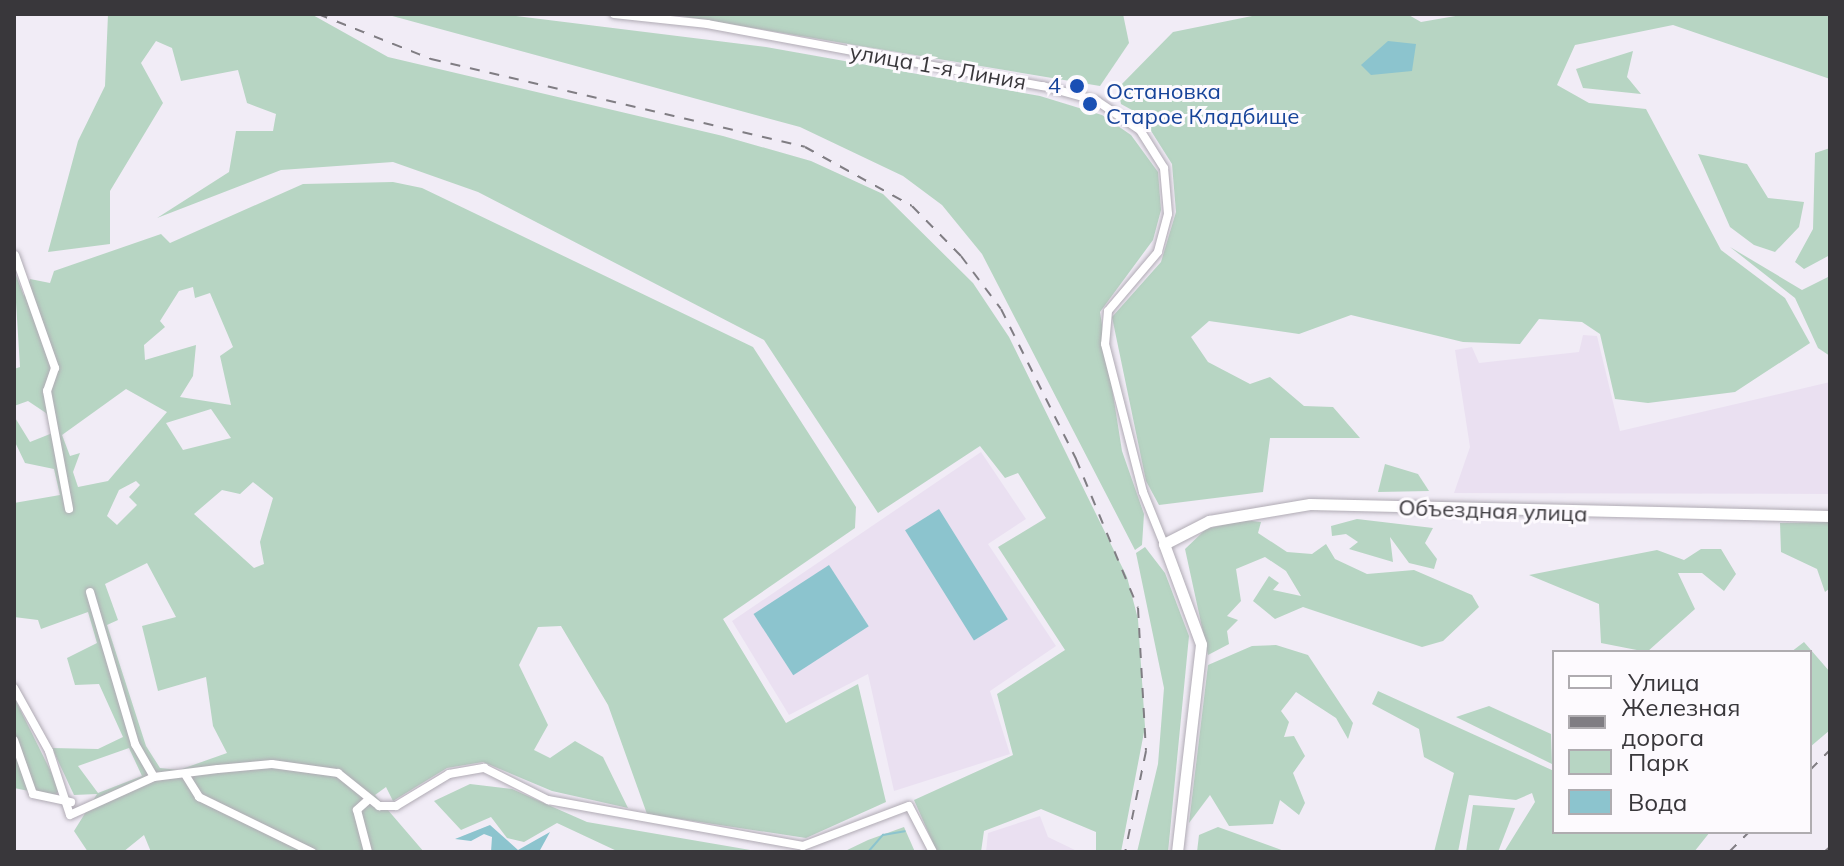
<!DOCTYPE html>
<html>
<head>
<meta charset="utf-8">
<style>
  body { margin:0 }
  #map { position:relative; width:1844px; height:866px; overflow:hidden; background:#f1ecf6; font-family:Mulish,sans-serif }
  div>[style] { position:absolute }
  .built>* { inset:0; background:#eae0f1 }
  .green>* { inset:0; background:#b7d5c3 }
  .water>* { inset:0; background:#8cc4ce; transform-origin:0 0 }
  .stream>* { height:2px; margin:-1px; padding:0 1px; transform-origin:1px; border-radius:1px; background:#8cc4ce }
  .roads { filter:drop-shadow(0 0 2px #b0abb4) drop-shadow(0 0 2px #b0abb4) }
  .minor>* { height:8px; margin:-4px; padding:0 4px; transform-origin:4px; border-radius:4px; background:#fff }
  .major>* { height:11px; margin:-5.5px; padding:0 5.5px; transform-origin:5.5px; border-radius:5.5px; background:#fff }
  .rail>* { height:2px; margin-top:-1px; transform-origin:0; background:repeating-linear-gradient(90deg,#807d83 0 10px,transparent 0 20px) }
  .dots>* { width:22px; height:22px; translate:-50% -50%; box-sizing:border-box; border:4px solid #fdfafe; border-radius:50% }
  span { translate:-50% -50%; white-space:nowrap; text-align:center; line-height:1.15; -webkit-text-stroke:6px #fdfafe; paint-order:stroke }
  .street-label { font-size:22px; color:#39373b }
  .transit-label { font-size:22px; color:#164399 }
  .right { translate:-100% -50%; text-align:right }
  .left { translate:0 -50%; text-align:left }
  .frame { position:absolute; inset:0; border:16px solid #39373b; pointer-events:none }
  .legend { position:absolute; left:1552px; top:650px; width:260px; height:184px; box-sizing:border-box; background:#fdfafe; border:2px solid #afacb0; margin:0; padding:10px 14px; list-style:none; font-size:24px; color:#39373b }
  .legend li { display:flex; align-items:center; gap:16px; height:40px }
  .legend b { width:40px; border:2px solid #afacb0 }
</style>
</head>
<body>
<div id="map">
  <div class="built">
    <div style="clip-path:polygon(1583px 335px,1597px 336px,1620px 431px,1830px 382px,1830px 494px,1454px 493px,1470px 447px,1455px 350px,1472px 347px,1479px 363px,1579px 352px)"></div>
    <div style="clip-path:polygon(981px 452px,1026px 519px,988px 544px,1056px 646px,990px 691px,1010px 754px,894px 791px,868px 674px,789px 715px,732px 621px)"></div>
    <div style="clip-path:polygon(1040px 816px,1048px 837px,1079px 852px,986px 852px,988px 833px)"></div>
  </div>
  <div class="green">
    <div style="clip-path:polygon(108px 14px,311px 14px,388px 57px,723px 136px,811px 161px,883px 194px,973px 283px,1009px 337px,1127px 577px,1138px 619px,1145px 727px,1121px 852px,1096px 852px,1096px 832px,1041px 809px,984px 831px,981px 852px,937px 852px,914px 800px,1013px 755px,997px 694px,1065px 650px,998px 547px,1046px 518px,1018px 473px,1005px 478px,980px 446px,878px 513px,764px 340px,478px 192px,393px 162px,281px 170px,157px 218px,229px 172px,236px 131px,273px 131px,276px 114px,247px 103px,238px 70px,181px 81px,172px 48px,156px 41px,141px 63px,163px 103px,110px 191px,110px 244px,48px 252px,78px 141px,105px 86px)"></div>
    <div style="clip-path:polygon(385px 14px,499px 14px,766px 47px,1040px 96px,1102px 115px,1131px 135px,1158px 172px,1161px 210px,1153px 240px,1100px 312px,1122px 451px,1144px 514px,1142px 545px,1135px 550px,982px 254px,942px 205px,903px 176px,800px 127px)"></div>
    <div style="clip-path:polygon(669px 14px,1123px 14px,1129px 43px,1100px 86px)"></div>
    <div style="clip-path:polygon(1262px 14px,1407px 14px,1421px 22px,1467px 14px,1830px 14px,1830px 79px,1673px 25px,1575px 45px,1557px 85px,1589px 103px,1646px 109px,1721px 250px,1785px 298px,1810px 343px,1735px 392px,1648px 403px,1615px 399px,1600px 334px,1582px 322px,1539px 319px,1520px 344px,1463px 342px,1351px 315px,1299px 334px,1209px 321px,1191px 337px,1208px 362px,1250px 384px,1270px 377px,1304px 406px,1333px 407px,1360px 438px,1270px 438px,1263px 492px,1159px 505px,1146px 481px,1112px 317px,1161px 262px,1176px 212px,1172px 164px,1141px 115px,1121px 104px,1118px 88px,1173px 32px)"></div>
    <div style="clip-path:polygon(1633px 51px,1627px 77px,1641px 94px,1583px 88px,1576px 69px)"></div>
    <div style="clip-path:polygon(1830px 148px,1830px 255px,1804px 269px,1795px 262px,1813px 229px,1815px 153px)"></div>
    <div style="clip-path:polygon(1698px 154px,1747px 164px,1768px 198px,1804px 202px,1799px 227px,1775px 252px,1754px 245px,1730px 227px)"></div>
    <div style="clip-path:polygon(evenodd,393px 182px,422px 188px,753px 347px,856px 507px,855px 528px,723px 619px,786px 723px,858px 684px,886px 802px,806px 838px,647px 814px,608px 705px,561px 626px,538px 627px,519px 665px,548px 725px,534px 750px,550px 758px,575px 741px,603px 757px,628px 808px,552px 791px,483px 762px,447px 768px,393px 801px,386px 787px,375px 795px,424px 852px,151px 852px,144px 835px,123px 852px,88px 852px,74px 831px,97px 794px,74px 795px,52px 748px,98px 749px,123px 737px,99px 684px,75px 685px,67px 658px,97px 643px,88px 612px,41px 629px,38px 620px,14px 617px,14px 503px,60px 495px,54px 469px,25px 463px,14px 440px,14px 416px,30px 442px,55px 432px,46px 413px,28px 401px,14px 406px,14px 369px,20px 367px,14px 270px,24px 296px,30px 279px,50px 283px,54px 271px,161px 234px,170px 243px,303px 184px,393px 182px,193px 287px,195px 298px,210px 293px,233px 347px,220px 356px,231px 405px,180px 397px,193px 376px,196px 345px,145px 360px,144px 345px,165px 327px,160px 321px,179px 291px,193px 287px,393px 182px,126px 389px,167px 412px,108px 481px,78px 487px,73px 472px,80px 453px,70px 456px,62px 435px,126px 389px,393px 182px,211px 409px,231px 438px,183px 450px,166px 423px,211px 409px,393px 182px,136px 481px,140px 485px,129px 497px,137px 505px,117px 525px,107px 516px,119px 490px,136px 481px,393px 182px,253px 482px,273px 498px,260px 542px,264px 564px,254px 568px,194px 514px,222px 490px,240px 494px,253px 482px,393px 182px,147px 563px,176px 617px,142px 626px,158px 691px,206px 677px,213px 726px,227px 753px,179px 770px,160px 768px,146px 746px,107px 625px,118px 620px,105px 584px,147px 563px,393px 182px,129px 748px,142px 776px,98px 793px,78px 766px,129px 748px)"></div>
    <div style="clip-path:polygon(1730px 247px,1802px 290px,1830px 276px,1830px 356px,1818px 348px,1795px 298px)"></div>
    <div style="clip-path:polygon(1385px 464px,1418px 474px,1429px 491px,1378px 492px)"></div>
    <div style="clip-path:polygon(1357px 519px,1433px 528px,1425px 543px,1437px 559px,1434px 569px,1409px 563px,1390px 537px,1393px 562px,1349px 549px,1358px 542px,1346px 534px,1332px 536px,1331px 526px)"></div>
    <div style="clip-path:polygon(1244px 520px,1261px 522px,1258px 533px,1287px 552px,1312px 554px,1326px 544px,1335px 559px,1367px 574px,1414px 570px,1472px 595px,1479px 607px,1443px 641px,1422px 647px,1303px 607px,1275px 619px,1253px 601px,1269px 576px,1279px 583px,1273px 590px,1301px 596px,1286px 571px,1265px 557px,1236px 569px,1241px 601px,1227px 616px,1238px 620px,1227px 631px,1229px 644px,1208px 655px,1185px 549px,1206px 529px)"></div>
    <div style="clip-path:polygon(1830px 522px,1830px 588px,1825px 592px,1817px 569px,1781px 552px,1780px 523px)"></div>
    <div style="clip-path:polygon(1145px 547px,1165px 573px,1189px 636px,1168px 852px,1137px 852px,1158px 764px,1164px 688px,1136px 553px)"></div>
    <div style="clip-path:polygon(1701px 549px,1721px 549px,1736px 574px,1724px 591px,1702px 573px,1678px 573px,1695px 609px,1647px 652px,1601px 643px,1599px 604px,1529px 575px,1657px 550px,1684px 560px)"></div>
    <div style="clip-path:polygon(1804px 642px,1830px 672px,1830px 730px,1810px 747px,1810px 652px,1791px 652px)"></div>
    <div style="clip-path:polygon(1276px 645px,1308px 655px,1353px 723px,1348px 739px,1336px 718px,1296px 692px,1281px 711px,1289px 722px,1284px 737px,1294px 736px,1305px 756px,1293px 773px,1305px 803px,1299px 815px,1280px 800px,1273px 824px,1229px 826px,1210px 795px,1189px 823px,1208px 665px,1252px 646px)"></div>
    <div style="clip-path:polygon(1378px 691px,1554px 771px,1554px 832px,1710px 832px,1694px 852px,1504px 852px,1535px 802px,1532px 793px,1516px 800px,1469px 795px,1458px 852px,1434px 852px,1454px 773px,1424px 757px,1419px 729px,1372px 704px)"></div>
    <div style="clip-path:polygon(14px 697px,60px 790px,54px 796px,14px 788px)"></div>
    <div style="clip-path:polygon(1489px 706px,1551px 734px,1552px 764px,1456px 717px)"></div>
    <div style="clip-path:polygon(470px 784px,512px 789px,587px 822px,762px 852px,619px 852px,557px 823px,524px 842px,507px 838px,491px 817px,461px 830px,434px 801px)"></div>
    <div style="clip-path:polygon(1473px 805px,1515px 808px,1498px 852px,1466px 852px)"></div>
    <div style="clip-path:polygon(904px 827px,915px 852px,843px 852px,868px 840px)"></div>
    <div style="clip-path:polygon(1218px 827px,1287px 852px,1197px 852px,1199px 835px)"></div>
  </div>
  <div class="water">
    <div style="clip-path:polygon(1388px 41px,1416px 44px,1412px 71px,1371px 75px,1361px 65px)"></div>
    <div style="left:939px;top:509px;width:130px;height:40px;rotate:58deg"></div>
    <div style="left:829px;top:565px;width:73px;height:90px;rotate:57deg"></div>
    <div style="clip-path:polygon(490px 825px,518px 850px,550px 832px,539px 852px,491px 852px,492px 837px,484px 834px,471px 841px,455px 839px)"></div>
  </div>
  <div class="stream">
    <div style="left:868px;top:852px;width:23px;rotate:-49deg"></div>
    <div style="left:883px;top:835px;width:22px;rotate:-10deg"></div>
  </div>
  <div class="roads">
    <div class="minor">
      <div style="left:614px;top:14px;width:94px;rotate:6.1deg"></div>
      <div style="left:707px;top:24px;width:342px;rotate:10.5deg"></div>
      <div style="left:1043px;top:86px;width:56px;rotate:15.5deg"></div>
      <div style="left:1097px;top:101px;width:52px;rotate:34deg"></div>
      <div style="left:1140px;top:130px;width:45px;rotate:57.7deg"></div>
      <div style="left:1164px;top:168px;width:46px;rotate:85deg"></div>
      <div style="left:1168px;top:214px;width:39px;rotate:105deg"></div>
      <div style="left:1158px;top:252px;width:77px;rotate:130.3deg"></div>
      <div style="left:1108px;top:311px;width:33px;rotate:95deg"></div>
      <div style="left:1105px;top:344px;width:153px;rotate:75.6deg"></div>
      <div style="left:1143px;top:492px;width:56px;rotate:68deg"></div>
      <div style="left:15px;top:255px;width:120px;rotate:70.5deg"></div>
      <div style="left:55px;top:368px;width:24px;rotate:109deg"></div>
      <div style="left:47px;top:391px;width:120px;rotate:79.4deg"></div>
      <div style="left:90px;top:592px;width:159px;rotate:73.5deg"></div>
      <div style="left:135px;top:744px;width:38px;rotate:60deg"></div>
      <div style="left:14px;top:688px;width:72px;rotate:60.9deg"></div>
      <div style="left:49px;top:751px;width:67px;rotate:71.8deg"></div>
      <div style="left:14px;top:740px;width:57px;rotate:70.6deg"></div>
      <div style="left:33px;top:794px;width:39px;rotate:12deg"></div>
      <div style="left:186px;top:776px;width:25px;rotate:58deg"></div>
      <div style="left:199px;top:797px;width:126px;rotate:26deg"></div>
      <div style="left:368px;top:800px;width:15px;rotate:138deg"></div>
      <div style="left:357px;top:810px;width:43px;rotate:75.3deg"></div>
      <div style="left:70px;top:815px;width:92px;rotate:-24.3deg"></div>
      <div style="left:154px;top:777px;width:64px;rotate:-7.1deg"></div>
      <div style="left:218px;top:769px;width:54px;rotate:-5.3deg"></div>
      <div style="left:272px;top:764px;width:67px;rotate:7.8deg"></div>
      <div style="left:338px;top:773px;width:53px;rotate:38.8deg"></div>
      <div style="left:379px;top:806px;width:17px"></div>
      <div style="left:396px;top:806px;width:62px;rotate:-31.1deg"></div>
      <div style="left:449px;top:774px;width:36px;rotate:-10deg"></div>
      <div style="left:484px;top:768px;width:72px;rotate:26.6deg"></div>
      <div style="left:548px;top:800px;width:259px;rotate:10.2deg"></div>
      <div style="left:803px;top:846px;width:113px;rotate:-20.7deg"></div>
      <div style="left:909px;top:806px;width:52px;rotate:62.4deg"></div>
    </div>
    <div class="major">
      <div style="left:1177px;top:852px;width:209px;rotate:-83.4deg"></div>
      <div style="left:1201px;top:644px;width:107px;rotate:-110.3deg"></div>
      <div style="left:1164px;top:544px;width:51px;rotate:-27.1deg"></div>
      <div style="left:1209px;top:521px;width:102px;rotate:-9.6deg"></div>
      <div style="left:1310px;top:504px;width:520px;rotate:1.32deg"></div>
    </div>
  </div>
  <div class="rail">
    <div style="left:318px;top:14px;width:122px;rotate:21.7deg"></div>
    <div style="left:431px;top:59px;width:384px;rotate:13.2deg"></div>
    <div style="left:805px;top:147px;width:122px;rotate:28.9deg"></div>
    <div style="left:912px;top:206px;width:70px;rotate:45.6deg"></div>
    <div style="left:961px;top:256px;width:66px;rotate:53deg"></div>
    <div style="left:1001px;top:309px;width:168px;rotate:63.4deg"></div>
    <div style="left:1076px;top:459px;width:161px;rotate:67.4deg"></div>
    <div style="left:1138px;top:608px;width:143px;rotate:86.8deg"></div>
    <div style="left:1146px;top:751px;width:103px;rotate:101.7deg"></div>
    <div style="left:1810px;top:770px;width:28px;rotate:-45deg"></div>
    <div style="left:1729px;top:852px;width:28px;rotate:-45deg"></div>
    <div style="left:1824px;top:852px;width:8px;rotate:-40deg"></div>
  </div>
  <div class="dots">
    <div style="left:1077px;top:86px;background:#1a4fb4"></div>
    <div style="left:1090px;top:104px;background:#1a4fb4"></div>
  </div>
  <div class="street-label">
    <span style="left:938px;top:67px;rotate:10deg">улица 1-я Линия</span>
    <span style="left:1493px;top:511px;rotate:2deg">Объездная улица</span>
  </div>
  <div class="transit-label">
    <span class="right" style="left:1061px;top:86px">4</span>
    <span class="left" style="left:1106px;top:104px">Остановка<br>Старое Кладбище</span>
  </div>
  <div class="frame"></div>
  <ul class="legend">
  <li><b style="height:10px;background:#fff"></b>Улица</li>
  <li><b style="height:10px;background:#807d83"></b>Железная дорога</li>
  <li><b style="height:22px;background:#b7d5c3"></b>Парк</li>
  <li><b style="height:22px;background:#8cc4ce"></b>Вода</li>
  </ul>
</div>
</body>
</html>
